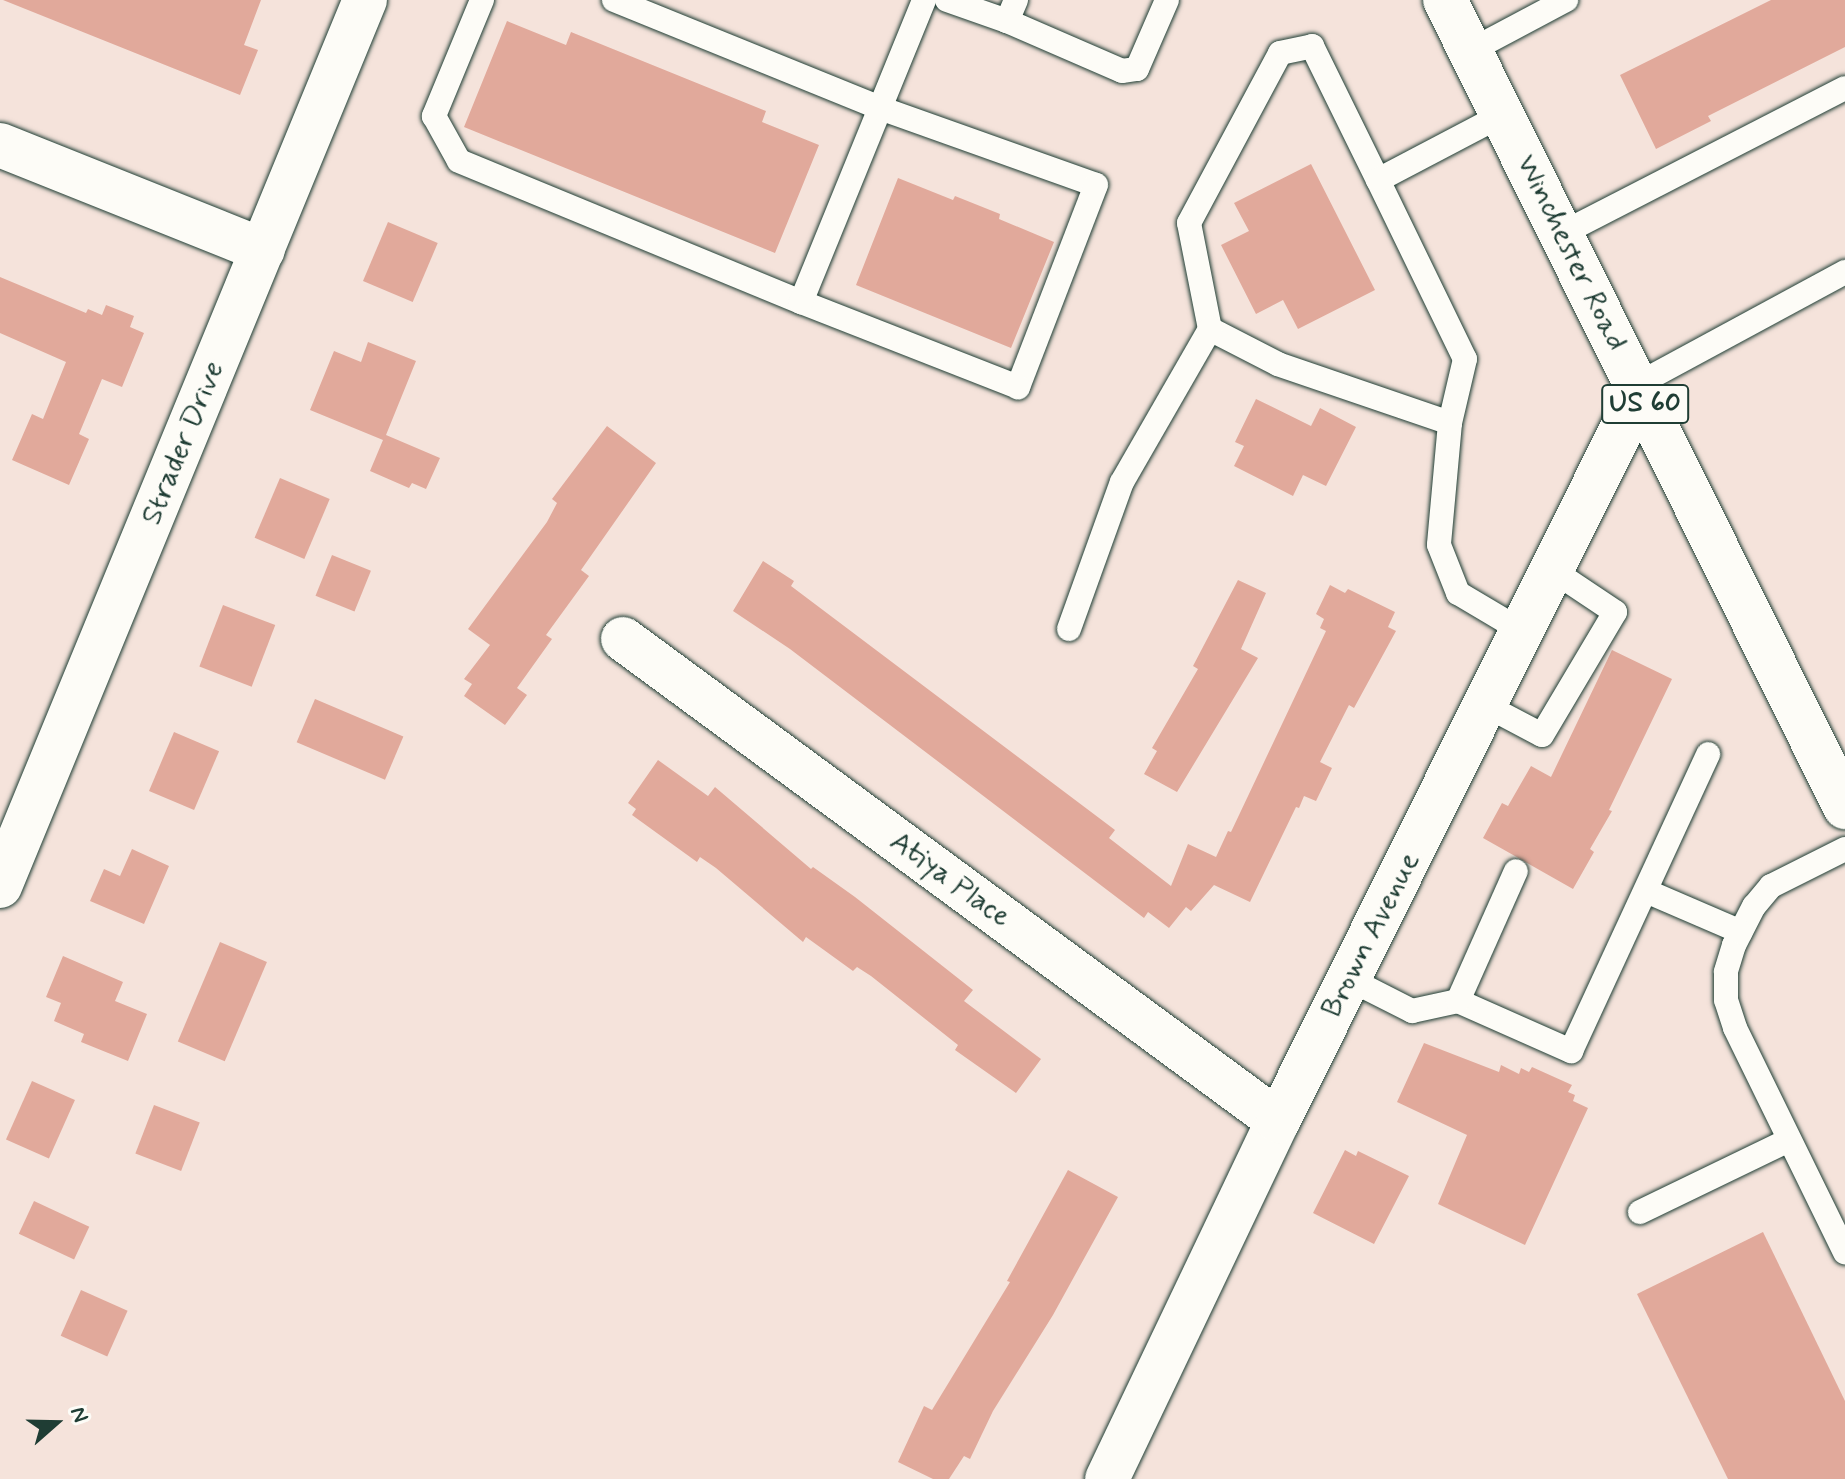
<!DOCTYPE html>
<html>
<head>
<meta charset="utf-8">
<style>
  body { margin:0 }
  #map { position:relative; width:1845px; height:1479px; overflow:hidden; background:#f5e3db; font-family:Mynerve,sans-serif }
  div>[style] { position:absolute }
  .building>* { inset:0; background:#e1a99b; transform-origin:0 0 }
  .roads { filter:drop-shadow(0 0 2px #1f3d34) drop-shadow(0 0 2px #1f3d34) }
  .lane>* { height:24px; margin:-12px; padding:0 12px; transform-origin:12px; border-radius:12px; background:#fdfcf7 }
  .street>* { height:44px; margin:-22px; padding:0 22px; transform-origin:22px; border-radius:22px; background:#fdfcf7 }
  .primary>* { height:44px; margin:-22px; padding:0 22px; transform-origin:22px; border-radius:22px; background:#fdfcf7 }
  span { translate:-50% -50%; white-space:nowrap; text-align:center; line-height:1.15; -webkit-text-stroke:7px #fdfcf7; paint-order:stroke }
  .shield-label span { padding:2px 6px; background:#fdfcf7; border:2px solid; border-radius:6px; -webkit-text-stroke-width:0 }
  .shield-label { font-size:28px; color:#1f3d34; font-weight:700 }
  .street-label { font-size:30px; color:#1f3d34 }
  .north { position:absolute; left:16px; top:1383px; width:80px; height:80px; -webkit-text-stroke:6px #fdfcf7; paint-order:stroke; rotate:70deg; font-size:22px; font-weight:700; line-height:32px; text-align:center; color:#1f3d34 }
  .north::after { content:''; display:block; margin:auto; width:28px; height:36px; background:#1f3d34; clip-path:polygon(50% 0,100% 100%,50% 72%,0 100%) }
</style>
</head>
<body>
<div id="map">
  <div class="building">
    <div style="clip-path:polygon(3px 0,261px 0,244px 45px,258px 50px,240px 95px)"></div>
    <div style="clip-path:polygon(1771px 0,1845px 0,1845px 47px,1708px 116px,1711px 121px,1656px 149px,1620px 75px)"></div>
    <div style="clip-path:polygon(507px 21px,566px 45px,571px 32px,766px 111px,762px 122px,819px 145px,775px 253px,464px 127px)"></div>
    <div style="clip-path:polygon(1311px 164px,1375px 290px,1298px 329px,1283px 300px,1256px 314px,1221px 245px,1249px 231px,1234px 203px)"></div>
    <div style="clip-path:polygon(898px 178px,953px 200px,955px 196px,1000px 214px,999px 219px,1054px 242px,1011px 348px,856px 285px)"></div>
    <div style="left:388px;top:222px;width:54px;height:64px;rotate:23deg"></div>
    <div style="clip-path:polygon(0 277px,86px 313px,88px 309px,102px 315px,106px 305px,134px 316px,130px 327px,144px 333px,122px 387px,102px 379px,79px 434px,89px 439px,69px 485px,12px 460px,32px 414px,43px 419px,66px 362px,0 333px)"></div>
    <div style="clip-path:polygon(368px 342px,416px 361px,386px 435px,440px 458px,426px 489px,412px 483px,409px 488px,370px 471px,383px 440px,310px 410px,334px 351px,361px 362px)"></div>
    <div style="clip-path:polygon(1256px 399px,1311px 426px,1320px 408px,1356px 427px,1326px 486px,1303px 475px,1293px 496px,1234px 466px,1244px 446px,1235px 442px)"></div>
    <div style="clip-path:polygon(607px 426px,656px 463px,581px 570px,589px 576px,546px 635px,552px 639px,517px 688px,527px 695px,505px 725px,464px 696px,472px 684px,464px 679px,490px 645px,468px 629px,547px 522px,557px 503px,552px 499px)"></div>
    <div style="left:280px;top:478px;width:54px;height:65px;rotate:23deg"></div>
    <div style="left:332px;top:555px;width:42px;height:44px;rotate:22deg"></div>
    <div style="clip-path:polygon(763px 561px,794px 581px,791px 586px,1115px 830px,1109px 838px,1171px 886px,1188px 844px,1216px 857px,1228px 831px,1231px 832px,1326px 631px,1320px 628px,1324px 619px,1316px 614px,1330px 585px,1345px 593px,1348px 589px,1395px 612px,1388px 627px,1396px 631px,1354px 708px,1349px 705px,1320px 762px,1332px 768px,1316px 801px,1304px 796px,1299px 808px,1296px 807px,1250px 902px,1214px 885px,1191px 911px,1186px 907px,1169px 928px,1148px 912px,1144px 918px,790px 649px,733px 611px)"></div>
    <div style="clip-path:polygon(1238px 580px,1266px 593px,1241px 649px,1258px 658px,1177px 792px,1144px 774px,1157px 751px,1152px 748px,1198px 669px,1193px 666px)"></div>
    <div style="left:223px;top:605px;width:56px;height:66px;rotate:21deg"></div>
    <div style="clip-path:polygon(1612px 650px,1672px 679px,1609px 810px,1612px 811px,1590px 849px,1594px 852px,1573px 889px,1483px 838px,1502px 803px,1508px 806px,1531px 766px,1551px 777px)"></div>
    <div style="left:315px;top:699px;width:96px;height:47px;rotate:23deg"></div>
    <div style="left:174px;top:732px;width:49px;height:64px;rotate:23deg"></div>
    <div style="clip-path:polygon(658px 760px,708px 796px,715px 787px,811px 869px,813px 867px,855px 897px,973px 990px,964px 1001px,1041px 1059px,1016px 1093px,955px 1050px,958px 1045px,871px 976px,857px 967px,853px 971px,806px 937px,803px 942px,716px 868px,700px 857px,697px 862px,632px 815px,636px 809px,628px 803px)"></div>
    <div style="clip-path:polygon(132px 849px,169px 866px,144px 924px,90px 901px,104px 869px,120px 876px)"></div>
    <div style="left:220px;top:942px;width:51px;height:108px;rotate:23deg"></div>
    <div style="clip-path:polygon(63px 956px,123px 982px,115px 1001px,147px 1014px,128px 1061px,81px 1042px,84px 1034px,54px 1021px,61px 1003px,46px 997px)"></div>
    <div style="clip-path:polygon(1424px 1043px,1499px 1072px,1501px 1065px,1519px 1074px,1521px 1068px,1529px 1072px,1532px 1067px,1572px 1085px,1568px 1092px,1575px 1095px,1573px 1101px,1588px 1108px,1525px 1245px,1438px 1204px,1467px 1135px,1397px 1102px)"></div>
    <div style="left:32px;top:1081px;width:47px;height:64px;rotate:24deg"></div>
    <div style="left:154px;top:1105px;width:49px;height:52px;rotate:21deg"></div>
    <div style="clip-path:polygon(1345px 1150px,1356px 1156px,1358px 1151px,1409px 1176px,1374px 1244px,1313px 1213px)"></div>
    <div style="clip-path:polygon(1068px 1170px,1118px 1197px,1053px 1315px,993px 1411px,970px 1459px,964px 1456px,949px 1479px,933px 1479px,898px 1462px,924px 1406px,932px 1410px,1010px 1282px,1007px 1281px)"></div>
    <div style="left:34px;top:1201px;width:61px;height:36px;rotate:25deg"></div>
    <div style="clip-path:polygon(1763px 1232px,1845px 1401px,1845px 1479px,1728px 1479px,1637px 1294px)"></div>
    <div style="left:81px;top:1290px;width:51px;height:50px;rotate:24deg"></div>
  </div>
  <div class="roads">
    <div class="lane">
      <div style="left:482px;top:0;width:126px;rotate:112.5deg"></div>
      <div style="left:434px;top:116px;width:51px;rotate:60.9deg"></div>
      <div style="left:459px;top:161px;width:370px;rotate:22.4deg"></div>
      <div style="left:614px;top:0;width:287px;rotate:22.1deg"></div>
      <div style="left:880px;top:108px;width:229px;rotate:19.6deg"></div>
      <div style="left:1096px;top:185px;width:217px;rotate:111.1deg"></div>
      <div style="left:1018px;top:387px;width:233px;rotate:-158.6deg"></div>
      <div style="left:801px;top:302px;width:209px;rotate:-67.8deg"></div>
      <div style="left:880px;top:108px;width:117px;rotate:-67.8deg"></div>
      <div style="left:947px;top:0;width:64px;rotate:19.3deg"></div>
      <div style="left:1016px;top:0;width:23px;rotate:113deg"></div>
      <div style="left:1007px;top:21px;width:125px;rotate:23.5deg"></div>
      <div style="left:1122px;top:71px;width:15px;rotate:-8deg"></div>
      <div style="left:1137px;top:69px;width:75px;rotate:-66.5deg"></div>
      <div style="left:1470px;top:51px;width:109px;rotate:-28deg"></div>
      <div style="left:1378px;top:180px;width:199px;rotate:64.1deg"></div>
      <div style="left:1465px;top:359px;width:66px;rotate:103.2deg"></div>
      <div style="left:1450px;top:423px;width:182px;rotate:-161.1deg"></div>
      <div style="left:1278px;top:364px;width:76px;rotate:-152.8deg"></div>
      <div style="left:1210px;top:329px;width:108px;rotate:-101.2deg"></div>
      <div style="left:1189px;top:223px;width:193px;rotate:-61.8deg"></div>
      <div style="left:1280px;top:53px;width:33px;rotate:-12deg"></div>
      <div style="left:1312px;top:46px;width:149px;rotate:63.8deg"></div>
      <div style="left:1378px;top:180px;width:140px;rotate:-27.7deg"></div>
      <div style="left:1561px;top:234px;width:319px;rotate:-27.2deg"></div>
      <div style="left:1636px;top:385px;width:238px;rotate:-28.4deg"></div>
      <div style="left:1450px;top:423px;width:122px;rotate:95.2deg"></div>
      <div style="left:1439px;top:545px;width:52px;rotate:68.4deg"></div>
      <div style="left:1458px;top:593px;width:74px;rotate:30.7deg"></div>
      <div style="left:1069px;top:629px;width:156px;rotate:-70.2deg"></div>
      <div style="left:1122px;top:482px;width:177px;rotate:-60.1deg"></div>
      <div style="left:1485px;top:705px;width:64px;rotate:27.8deg"></div>
      <div style="left:1542px;top:735px;width:143px;rotate:-59.3deg"></div>
      <div style="left:1615px;top:612px;width:76px;rotate:-146.3deg"></div>
      <div style="left:1845px;top:849px;width:83px;rotate:153.4deg"></div>
      <div style="left:1771px;top:886px;width:26px;rotate:130deg"></div>
      <div style="left:1754px;top:906px;width:44px;rotate:117.1deg"></div>
      <div style="left:1734px;top:945px;width:28px;rotate:107deg"></div>
      <div style="left:1726px;top:972px;width:28px;rotate:90deg"></div>
      <div style="left:1726px;top:1000px;width:29px;rotate:72deg"></div>
      <div style="left:1735px;top:1028px;width:250px;rotate:63.9deg"></div>
      <div style="left:1646px;top:891px;width:103px;rotate:23.3deg"></div>
      <div style="left:1349px;top:979px;width:71px;rotate:26.9deg"></div>
      <div style="left:1412px;top:1011px;width:47px;rotate:-12.3deg"></div>
      <div style="left:1458px;top:1001px;width:124px;rotate:23.9deg"></div>
      <div style="left:1571px;top:1051px;width:327px;rotate:-65.2deg"></div>
      <div style="left:1458px;top:1001px;width:142px;rotate:-66deg"></div>
      <div style="left:1640px;top:1212px;width:165px;rotate:-25.8deg"></div>
    </div>
    <div class="street">
      <div style="left:0;top:145px;width:283px;rotate:21.8deg"></div>
      <div style="left:623px;top:639px;width:813px;rotate:36.35deg"></div>
      <div style="left:0;top:886px;width:958px;rotate:-67.61deg"></div>
      <div style="left:1107px;top:1479px;width:397px;rotate:-64.5deg"></div>
      <div style="left:1278px;top:1121px;width:812px;rotate:-63.59deg"></div>
    </div>
    <div class="primary">
      <div style="left:1445px;top:0;width:901px;rotate:63.63deg"></div>
    </div>
  </div>
  <div class="shield-label">
    <span style="left:1645px;top:404px">US 60</span>
  </div>
  <div class="street-label">
    <span style="left:1571px;top:253px;rotate:64deg">Winchester Road</span>
    <span style="left:183px;top:443px;rotate:-68deg">Strader Drive</span>
    <span style="left:950px;top:880px;rotate:36deg">Atiya Place</span>
    <span style="left:1371px;top:935px;rotate:-63deg">Brown Avenue</span>
  </div>
  <div class="north">N</div>
</div>
</body>
</html>
